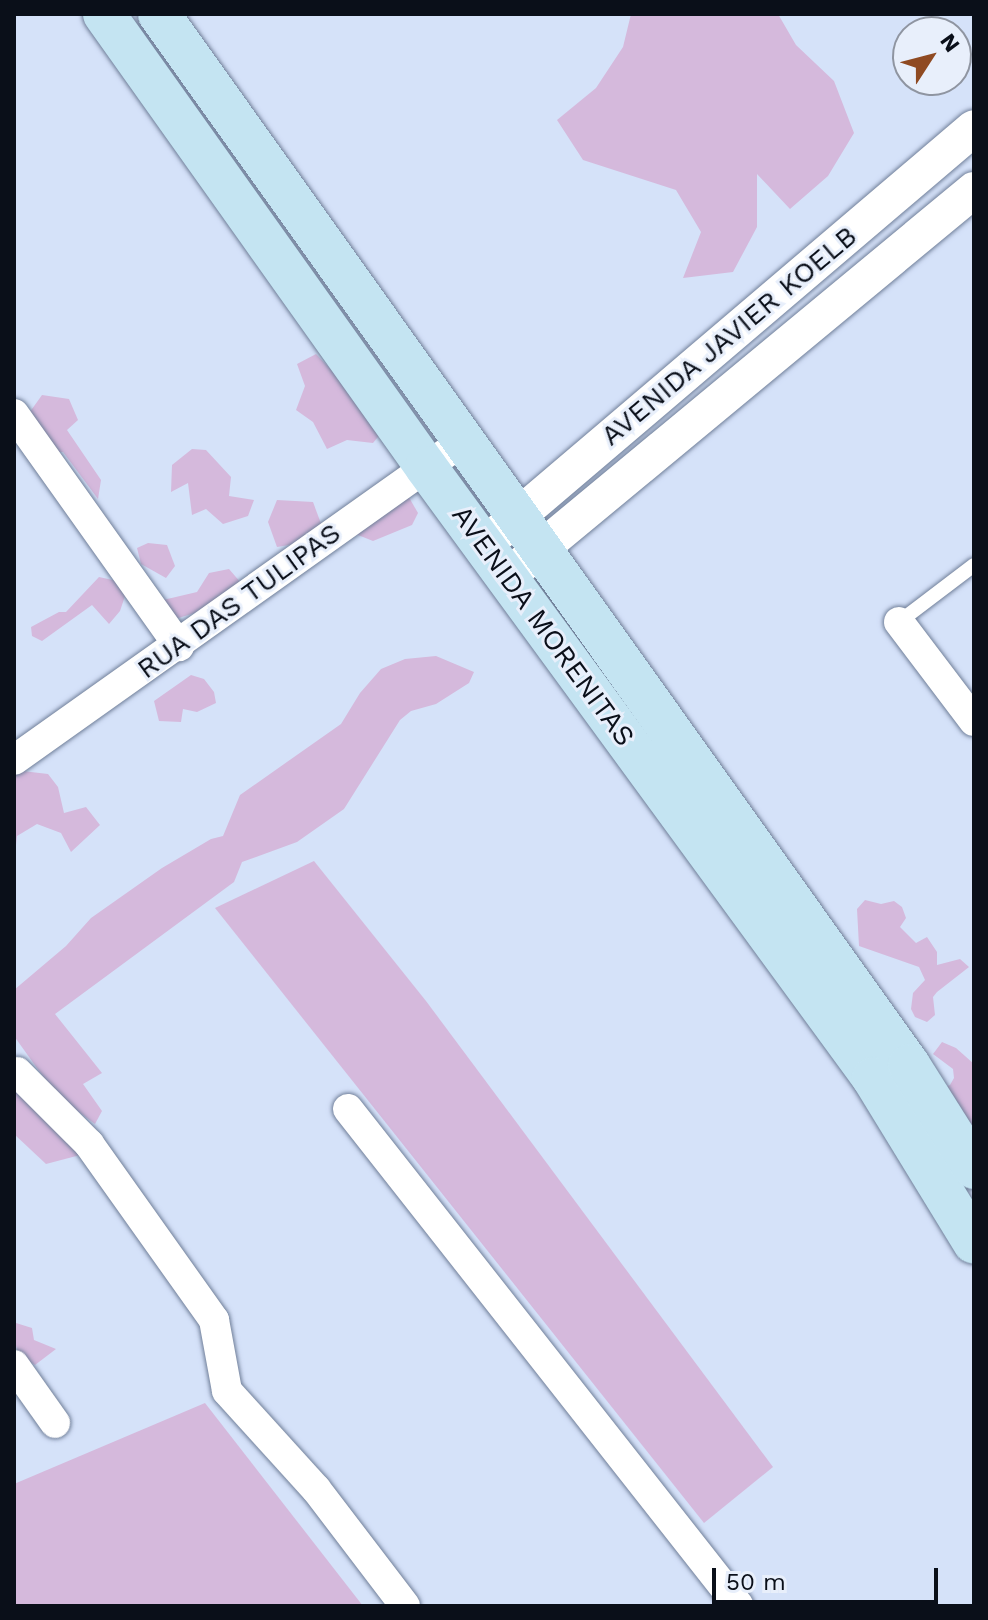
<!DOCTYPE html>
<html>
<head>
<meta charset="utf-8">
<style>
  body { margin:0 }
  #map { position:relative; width:988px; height:1620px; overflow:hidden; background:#d5e2f9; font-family:"Work Sans",sans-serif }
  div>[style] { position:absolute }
  .green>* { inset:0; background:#d5b9dc }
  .roads { filter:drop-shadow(0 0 2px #707f99) drop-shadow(0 0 2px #707f99) }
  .service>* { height:14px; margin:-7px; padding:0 7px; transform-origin:7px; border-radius:7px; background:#fff }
  .minor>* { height:30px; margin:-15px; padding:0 15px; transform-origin:15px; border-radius:15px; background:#fff }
  .tertiary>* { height:36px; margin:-18px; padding:0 18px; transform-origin:18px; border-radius:18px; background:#fff }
  .secondary>* { height:42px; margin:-21px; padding:0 21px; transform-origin:21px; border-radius:21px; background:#c4e4f2 }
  span { translate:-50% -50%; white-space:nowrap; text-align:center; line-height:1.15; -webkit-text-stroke:6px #e8effb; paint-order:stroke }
  .street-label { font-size:28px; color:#0a0f19 }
  .frame { position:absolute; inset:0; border:16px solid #0a0f19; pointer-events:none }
  .north { position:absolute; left:892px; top:16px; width:80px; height:80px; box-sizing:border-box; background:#e8effb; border:2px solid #8f95a1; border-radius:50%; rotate:54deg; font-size:22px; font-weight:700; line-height:32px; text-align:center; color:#0a0f19 }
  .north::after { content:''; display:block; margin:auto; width:28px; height:36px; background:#8f4a22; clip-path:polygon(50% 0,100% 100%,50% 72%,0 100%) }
  .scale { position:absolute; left:712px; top:1568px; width:226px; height:36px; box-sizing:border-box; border:4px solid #0a0f19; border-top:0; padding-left:10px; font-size:24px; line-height:28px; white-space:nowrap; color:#0a0f19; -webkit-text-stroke:6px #e8effb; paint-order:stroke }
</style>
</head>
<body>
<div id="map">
  <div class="green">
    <div style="clip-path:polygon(631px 14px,778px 14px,796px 45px,834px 81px,854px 133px,828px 176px,790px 209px,757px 174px,757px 227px,733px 272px,683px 278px,701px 232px,676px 190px,583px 160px,557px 120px,596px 88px,623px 47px)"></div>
    <div style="clip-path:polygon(316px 354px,386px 427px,373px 443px,347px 440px,327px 449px,313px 422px,296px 410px,305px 386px,297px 364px)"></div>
    <div style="clip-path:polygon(42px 395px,69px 399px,78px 420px,67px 430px,101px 480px,98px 499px,63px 452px,47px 452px,27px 416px)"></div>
    <div style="clip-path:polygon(192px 449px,206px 450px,231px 477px,229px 496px,254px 500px,248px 516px,223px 524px,206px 509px,192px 515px,188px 483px,171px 492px,172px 465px)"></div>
    <div style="clip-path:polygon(407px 494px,418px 513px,412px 525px,373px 541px,353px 533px)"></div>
    <div style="clip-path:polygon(277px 500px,313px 502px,323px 529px,295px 544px,277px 547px,268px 522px)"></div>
    <div style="clip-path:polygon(148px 543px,167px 545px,175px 566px,166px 578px,141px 564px,137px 548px)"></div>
    <div style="clip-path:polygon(229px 569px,248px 591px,233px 601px,169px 621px,163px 600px,197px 592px,209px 573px)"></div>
    <div style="clip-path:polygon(99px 577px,117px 581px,126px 593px,120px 611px,109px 624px,92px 605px,42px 641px,32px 636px,31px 627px,59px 612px,66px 612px)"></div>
    <div style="clip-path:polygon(436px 656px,474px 672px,469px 683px,436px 704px,411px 711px,400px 720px,344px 809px,297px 842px,242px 862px,234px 882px,55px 1014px,102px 1073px,83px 1084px,102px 1111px,95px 1124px,57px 1096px,14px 1036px,14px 990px,66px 946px,91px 918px,162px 868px,211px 839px,223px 836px,240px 795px,341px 724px,360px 693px,381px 669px,405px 659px)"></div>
    <div style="clip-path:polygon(191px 675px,204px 679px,214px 692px,216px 703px,197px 712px,183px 709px,181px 722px,159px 721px,154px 701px)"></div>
    <div style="clip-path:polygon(14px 770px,48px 774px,58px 787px,64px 813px,86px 807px,100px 825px,71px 852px,61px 833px,37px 824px,17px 836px,14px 863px)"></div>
    <div style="clip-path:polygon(314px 861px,426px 1001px,773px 1467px,704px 1523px,215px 908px)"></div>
    <div style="clip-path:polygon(865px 900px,881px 904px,894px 901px,902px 907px,906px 918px,900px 927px,916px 943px,927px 937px,937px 952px,937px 965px,960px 959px,969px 967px,937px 992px,933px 997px,935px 1015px,927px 1022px,915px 1017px,911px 1009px,913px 993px,925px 980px,919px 967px,859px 946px,857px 909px)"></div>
    <div style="clip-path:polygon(942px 1042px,956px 1048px,974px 1064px,974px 1128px,967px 1133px,940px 1089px,950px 1085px,954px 1078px,953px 1069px,933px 1054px)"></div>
    <div style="clip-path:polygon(14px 1082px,84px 1154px,46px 1164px,14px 1134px)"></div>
    <div style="clip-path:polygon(16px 1323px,32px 1328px,34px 1340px,56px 1349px,35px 1365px,20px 1356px,14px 1341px)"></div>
    <div style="clip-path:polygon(205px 1403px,363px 1606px,14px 1606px,14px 1484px)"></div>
  </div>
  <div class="roads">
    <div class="service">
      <div style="left:899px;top:622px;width:94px;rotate:-37.2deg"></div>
    </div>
    <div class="minor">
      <div style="left:14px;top:414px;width:285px;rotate:54.6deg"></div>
      <div style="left:899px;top:622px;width:124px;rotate:52.9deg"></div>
      <div style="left:14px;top:760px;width:551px;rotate:-35.39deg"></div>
      <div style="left:17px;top:1072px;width:102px;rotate:45deg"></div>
      <div style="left:89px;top:1144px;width:216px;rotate:54.6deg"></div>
      <div style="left:214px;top:1320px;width:72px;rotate:79.6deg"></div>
      <div style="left:227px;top:1391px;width:132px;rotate:47.8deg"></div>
      <div style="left:316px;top:1489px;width:147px;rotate:52.7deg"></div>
      <div style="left:348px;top:1109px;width:632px;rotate:51.81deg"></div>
      <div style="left:14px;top:1365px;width:71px;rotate:54.7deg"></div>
    </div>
    <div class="tertiary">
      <div style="left:497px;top:534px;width:626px;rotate:-40.4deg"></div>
      <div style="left:508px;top:576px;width:605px;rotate:-39.64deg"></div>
    </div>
    <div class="secondary">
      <div style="left:104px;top:14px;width:556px;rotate:54.59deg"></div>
      <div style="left:426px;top:467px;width:757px;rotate:53.81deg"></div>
      <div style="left:873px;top:1078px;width:193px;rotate:58.5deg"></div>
      <div style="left:159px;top:14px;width:1291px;rotate:54.49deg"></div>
      <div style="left:909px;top:1065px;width:122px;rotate:57.7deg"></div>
    </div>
  </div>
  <div class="street-label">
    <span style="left:729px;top:336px;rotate:-40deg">AVENIDA JAVIER KOELB</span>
    <span style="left:239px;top:601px;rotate:-36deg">RUA DAS TULIPAS</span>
    <span style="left:543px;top:626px;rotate:54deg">AVENIDA MORENITAS</span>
  </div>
  <div class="frame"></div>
  <div class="north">N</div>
  <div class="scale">50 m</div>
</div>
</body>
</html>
